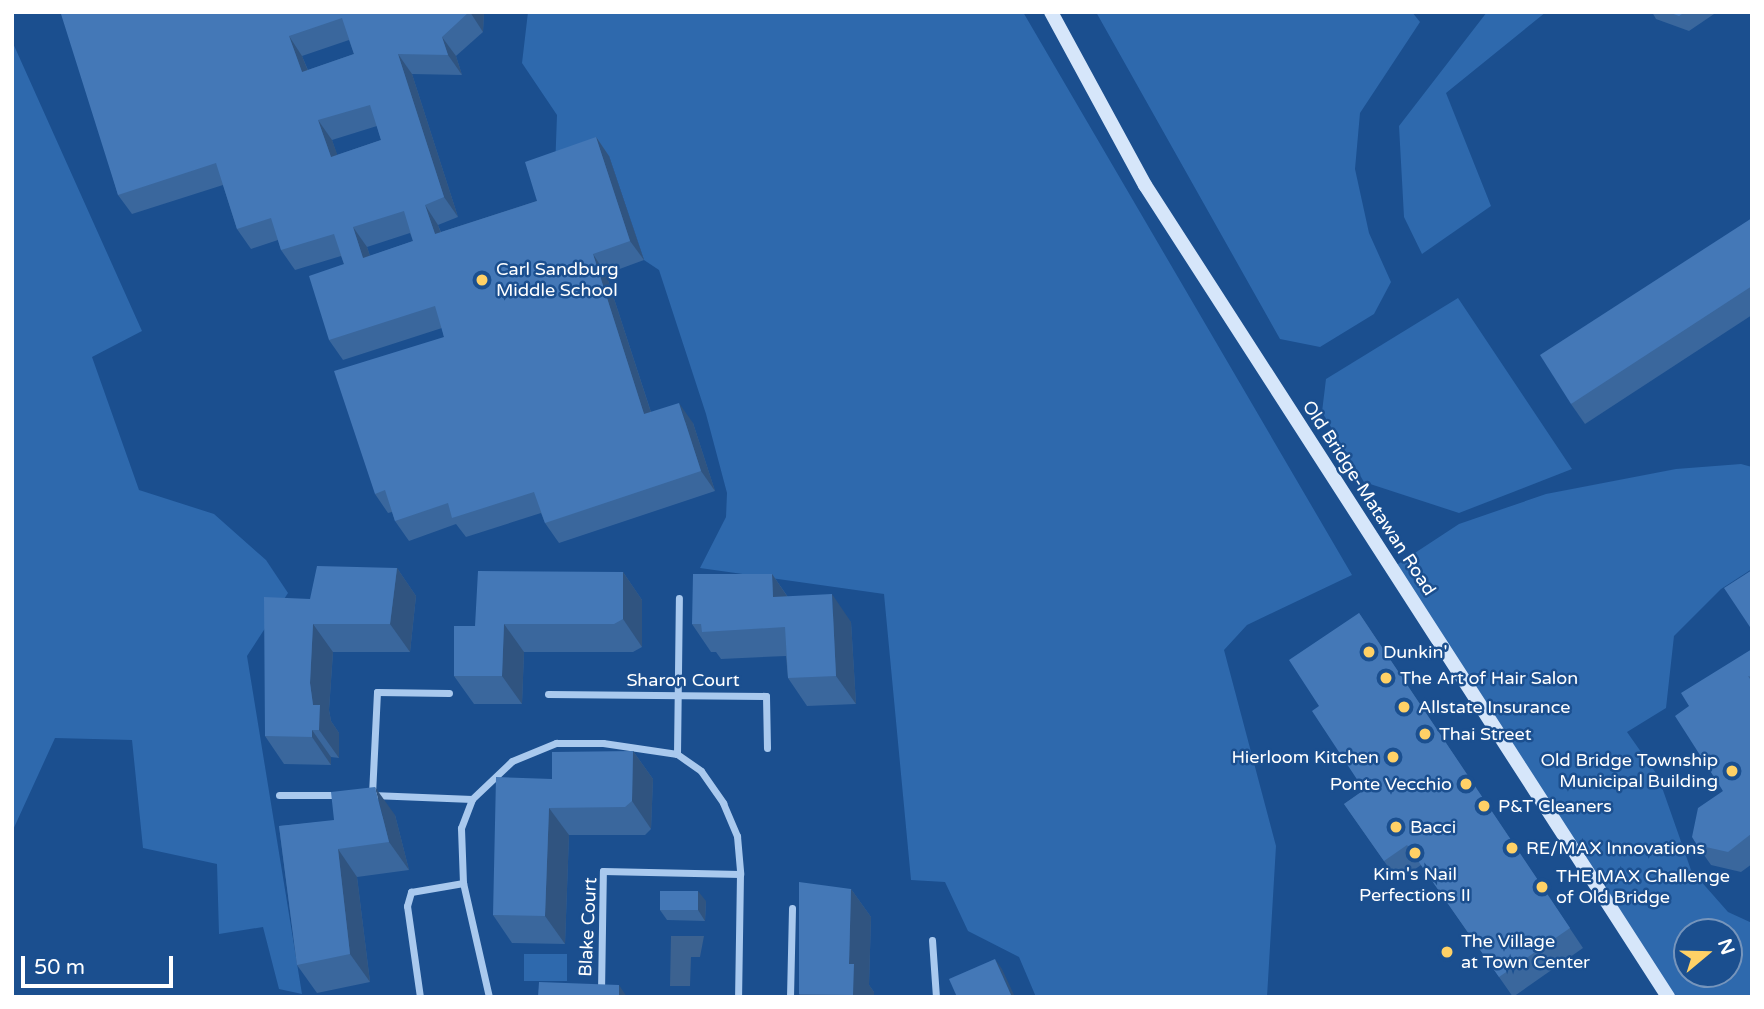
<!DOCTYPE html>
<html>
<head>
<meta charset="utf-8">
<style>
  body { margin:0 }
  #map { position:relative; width:1764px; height:1009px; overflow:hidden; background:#1b4f8f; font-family:"Varela Round",sans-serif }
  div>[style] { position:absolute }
  .green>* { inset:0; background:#2e69ad; transform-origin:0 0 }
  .water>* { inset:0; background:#3c6290 }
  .street>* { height:7px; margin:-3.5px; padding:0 3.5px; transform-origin:3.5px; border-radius:3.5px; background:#a9c9ee }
  .secondary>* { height:14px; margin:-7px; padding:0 7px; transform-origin:7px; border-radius:7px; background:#d6e6fa }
  .wall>* { inset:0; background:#3a679d }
  .shaded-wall>* { inset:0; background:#305480 }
  .building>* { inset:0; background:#4478b7; transform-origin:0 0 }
  .dots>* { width:19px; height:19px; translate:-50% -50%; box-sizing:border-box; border:4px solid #1b4f8f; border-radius:50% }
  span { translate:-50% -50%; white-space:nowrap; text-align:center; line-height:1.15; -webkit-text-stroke:5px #1b4f8f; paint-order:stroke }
  .poi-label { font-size:18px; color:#fff }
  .left { translate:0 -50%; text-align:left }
  .right { translate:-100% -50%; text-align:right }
  .street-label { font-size:18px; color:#fff }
  .frame { position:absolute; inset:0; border:14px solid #fff; pointer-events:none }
  .north { position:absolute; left:1673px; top:918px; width:70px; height:70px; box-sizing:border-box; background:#1b4f8f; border:2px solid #7695bc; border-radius:50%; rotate:71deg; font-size:19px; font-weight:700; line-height:28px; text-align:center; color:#fff }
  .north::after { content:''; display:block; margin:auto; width:24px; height:32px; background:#ffd166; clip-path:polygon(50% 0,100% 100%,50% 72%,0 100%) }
  .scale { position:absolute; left:21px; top:956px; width:152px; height:32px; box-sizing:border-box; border:4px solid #fff; border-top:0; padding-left:9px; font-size:21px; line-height:24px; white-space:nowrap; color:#fff; -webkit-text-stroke:5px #1b4f8f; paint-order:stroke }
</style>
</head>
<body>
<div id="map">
  <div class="green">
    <div style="clip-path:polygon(528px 12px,1023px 12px,1352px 575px,1247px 625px,1224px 650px,1276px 846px,1267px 997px,1036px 997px,1019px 957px,968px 931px,945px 882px,911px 880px,884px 594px,700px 568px,726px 517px,727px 493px,706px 414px,659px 270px,644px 260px,609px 156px,555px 170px,557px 115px,522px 63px)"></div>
    <div style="clip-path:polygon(1096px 12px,1412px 12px,1420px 22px,1360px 113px,1355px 169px,1369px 233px,1391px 282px,1374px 314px,1320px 347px,1280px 339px)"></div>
    <div style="clip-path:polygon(1487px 12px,1546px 12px,1446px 93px,1491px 206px,1422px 254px,1404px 217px,1399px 126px)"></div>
    <div style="clip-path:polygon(12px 41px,142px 331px,92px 357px,139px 490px,214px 514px,266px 560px,288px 593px,247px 656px,302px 994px,279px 989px,263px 927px,219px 934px,217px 864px,143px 848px,132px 740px,55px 738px,12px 832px)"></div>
    <div style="clip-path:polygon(1458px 298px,1572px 469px,1459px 513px,1364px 482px,1322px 412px,1326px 379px)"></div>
    <div style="clip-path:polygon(evenodd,1741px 464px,1752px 467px,1752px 569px,1721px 589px,1674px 636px,1666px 708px,1627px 732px,1658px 776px,1691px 870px,1728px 912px,1752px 923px,1752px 997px,1668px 997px,1392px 568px,1459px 524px,1546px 494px,1676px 469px,1741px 464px,1687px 932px,1729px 932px,1729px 974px,1687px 974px,1687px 932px)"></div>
    <div style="left:567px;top:954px;width:27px;height:43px;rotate:90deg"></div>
  </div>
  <div class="water">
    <div style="clip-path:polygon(671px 936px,704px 936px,700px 957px,691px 957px,690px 986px,670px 986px)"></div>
  </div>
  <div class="street">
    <div style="left:449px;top:693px;width:72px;rotate:-179.2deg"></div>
    <div style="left:377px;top:692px;width:103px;rotate:92.8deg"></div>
    <div style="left:372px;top:795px;width:100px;rotate:2.3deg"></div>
    <div style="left:548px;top:694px;width:218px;rotate:0.5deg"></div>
    <div style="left:766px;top:696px;width:52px;rotate:88.9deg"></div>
    <div style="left:677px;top:754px;width:156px;rotate:-89.3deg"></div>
    <div style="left:279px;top:795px;width:61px"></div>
    <div style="left:932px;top:940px;width:57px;rotate:86deg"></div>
    <div style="left:601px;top:992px;width:121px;rotate:-89.1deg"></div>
    <div style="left:603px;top:871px;width:137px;rotate:1.3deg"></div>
    <div style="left:420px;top:997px;width:92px;rotate:-98.1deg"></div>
    <div style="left:407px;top:906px;width:15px;rotate:-74deg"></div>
    <div style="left:411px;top:892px;width:53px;rotate:-9.8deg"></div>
    <div style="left:489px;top:997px;width:117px;rotate:-102.8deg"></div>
    <div style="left:463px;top:883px;width:55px;rotate:-92.1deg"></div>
    <div style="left:461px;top:828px;width:31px;rotate:-69deg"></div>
    <div style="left:472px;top:799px;width:55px;rotate:-43.5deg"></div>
    <div style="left:512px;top:761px;width:48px;rotate:-22.2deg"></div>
    <div style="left:556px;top:743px;width:47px"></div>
    <div style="left:603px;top:743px;width:75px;rotate:8.5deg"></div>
    <div style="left:677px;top:754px;width:29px;rotate:35deg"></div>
    <div style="left:701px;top:771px;width:39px;rotate:55deg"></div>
    <div style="left:723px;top:803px;width:36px;rotate:67deg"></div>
    <div style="left:737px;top:836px;width:38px;rotate:85deg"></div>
    <div style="left:740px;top:874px;width:123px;rotate:90.9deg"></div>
    <div style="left:790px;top:997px;width:89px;rotate:-88.7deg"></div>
  </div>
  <div class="secondary">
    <div style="left:1051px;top:12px;width:197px;rotate:61.5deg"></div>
    <div style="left:1145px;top:185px;width:966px;rotate:57.21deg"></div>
  </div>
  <div class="wall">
    <div style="clip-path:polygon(evenodd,66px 12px,484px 12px,483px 32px,456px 56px,462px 75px,412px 74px,458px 217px,438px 225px,441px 232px,537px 201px,596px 137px,609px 156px,644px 260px,606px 274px,651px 412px,693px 423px,715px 491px,559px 543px,545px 523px,541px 513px,466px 537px,456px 524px,409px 541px,395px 521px,392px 512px,388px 513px,375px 494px,444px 337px,442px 328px,343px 360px,329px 340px,344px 264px,341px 256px,295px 270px,281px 250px,278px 240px,251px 249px,237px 229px,223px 185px,132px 214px,118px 195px,66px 12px,349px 40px,354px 54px,308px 70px,302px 56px,349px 40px,66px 12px,377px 126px,381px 140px,337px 155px,332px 140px,377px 126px,66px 12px,410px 233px,413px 241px,370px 256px,367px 247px,410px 233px)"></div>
    <div style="clip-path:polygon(1652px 12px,1717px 12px,1689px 31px,1656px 19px)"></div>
    <div style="clip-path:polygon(1752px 218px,1752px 315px,1585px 424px,1571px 404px)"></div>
    <div style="clip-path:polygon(397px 568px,416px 596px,410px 652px,333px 652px,329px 710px,331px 721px,339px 733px,339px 758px,331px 757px,331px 765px,284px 764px,265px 736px,310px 599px)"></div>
    <div style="clip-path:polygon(623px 572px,642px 600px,642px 647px,633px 652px,524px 652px,522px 704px,474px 704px,454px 676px,475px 626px)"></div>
    <div style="clip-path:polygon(772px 574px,788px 597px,851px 622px,856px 704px,807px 706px,788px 678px,786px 656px,721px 659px,716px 652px,711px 652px,692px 624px)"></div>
    <div style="clip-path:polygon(1359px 613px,1583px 948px,1513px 997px,1421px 865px,1398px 881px,1344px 804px,1364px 790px,1319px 706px)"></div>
    <div style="clip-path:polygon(1752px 649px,1752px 864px,1741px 872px,1711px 865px,1697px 845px,1723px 791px,1689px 706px)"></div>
    <div style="clip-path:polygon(633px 751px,653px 779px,651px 829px,645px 835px,569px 835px,565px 944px,512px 943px,493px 915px,552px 779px)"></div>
    <div style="clip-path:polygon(395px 815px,409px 870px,357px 877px,370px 982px,317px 993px,297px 965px,279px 826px)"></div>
    <div style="clip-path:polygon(851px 889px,871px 917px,869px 985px,874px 992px,874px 997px,801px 997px,799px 994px)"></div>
    <div style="clip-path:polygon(706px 901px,705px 921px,667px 920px,660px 910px)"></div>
  </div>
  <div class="shaded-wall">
    <div style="clip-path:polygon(470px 12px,484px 12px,483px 32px)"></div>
    <div style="clip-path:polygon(289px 36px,302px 56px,316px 91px,302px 72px)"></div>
    <div style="clip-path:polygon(442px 37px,456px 56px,462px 75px,448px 55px)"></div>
    <div style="clip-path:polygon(398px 54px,412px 74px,458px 217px,444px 197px)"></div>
    <div style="clip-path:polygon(318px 120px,332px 140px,345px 176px,331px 157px)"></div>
    <div style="clip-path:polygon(596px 137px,609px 156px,644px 260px,630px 241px)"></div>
    <div style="clip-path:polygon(425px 205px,438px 225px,448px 254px,435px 234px)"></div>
    <div style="clip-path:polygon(353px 227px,367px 247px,377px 277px,363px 258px)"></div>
    <div style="clip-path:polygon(593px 254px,606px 274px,658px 434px,644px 414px)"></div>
    <div style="clip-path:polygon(679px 403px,693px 423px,715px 491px,701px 471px)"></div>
    <div style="clip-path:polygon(397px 568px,416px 596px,410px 652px,390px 624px)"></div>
    <div style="clip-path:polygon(623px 572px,642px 600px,642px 647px,623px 619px)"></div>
    <div style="clip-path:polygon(772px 574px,791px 602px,773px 597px)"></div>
    <div style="clip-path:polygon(832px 594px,851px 622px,856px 704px,836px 676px)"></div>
    <div style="clip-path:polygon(313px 624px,333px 652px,329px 710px,331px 721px,339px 733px,339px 758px,319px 730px,313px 705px,310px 683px)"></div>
    <div style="clip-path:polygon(504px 624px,524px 652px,522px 704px,502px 676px)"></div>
    <div style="clip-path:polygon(312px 730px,331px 757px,331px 765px,312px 737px)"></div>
    <div style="clip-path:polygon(633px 751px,653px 779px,651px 829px,632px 801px)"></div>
    <div style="clip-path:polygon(375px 787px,395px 815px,409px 870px,389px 842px)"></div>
    <div style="clip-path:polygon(549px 808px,569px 835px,565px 944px,545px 916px)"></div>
    <div style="clip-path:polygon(338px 849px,357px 877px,370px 982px,350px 954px)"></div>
    <div style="clip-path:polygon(851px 889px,871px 917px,869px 985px,874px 992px,874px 997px,855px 997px,853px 995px,849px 964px)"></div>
    <div style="clip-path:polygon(698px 891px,706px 901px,705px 921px,698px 910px)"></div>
    <div style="clip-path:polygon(995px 959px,1002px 969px,1015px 997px,1012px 997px)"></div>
    <div style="clip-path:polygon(619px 985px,627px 997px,619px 997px)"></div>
  </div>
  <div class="building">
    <div style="clip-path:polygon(evenodd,66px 12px,469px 12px,442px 37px,448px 55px,398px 54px,444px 197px,425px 205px,435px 234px,537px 201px,525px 162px,596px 137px,630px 241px,593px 254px,644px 414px,679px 403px,701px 471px,545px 523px,534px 492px,452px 518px,448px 503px,395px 521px,385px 490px,375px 494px,334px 371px,444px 337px,435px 306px,329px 340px,309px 276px,344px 264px,334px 234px,281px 250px,271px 218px,237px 229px,216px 163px,118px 195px,61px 14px,66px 12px,342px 18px,354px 54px,302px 72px,289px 36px,342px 18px,66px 12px,370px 105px,381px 140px,331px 157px,318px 120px,370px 105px,66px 12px,404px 211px,413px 241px,363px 258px,353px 227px,404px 211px)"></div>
    <div style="clip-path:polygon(1668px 12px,1685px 12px,1679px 16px)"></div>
    <div style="clip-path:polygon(1752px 218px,1752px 286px,1571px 404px,1540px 355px)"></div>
    <div style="clip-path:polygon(317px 566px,397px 568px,390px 624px,313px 624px,310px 683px,313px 705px,320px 705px,319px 730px,312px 730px,312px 737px,265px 736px,264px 597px,310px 599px)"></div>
    <div style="clip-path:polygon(1752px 570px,1752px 630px,1724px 588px)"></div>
    <div style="clip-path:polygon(478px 571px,623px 572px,623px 619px,614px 624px,504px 624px,502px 676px,454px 676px,454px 626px,475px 626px)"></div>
    <div style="clip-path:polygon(693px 574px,772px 574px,773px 597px,832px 594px,836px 676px,788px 678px,785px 627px,702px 632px,701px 624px,692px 624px)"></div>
    <div style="clip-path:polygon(1359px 613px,1570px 928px,1499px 977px,1407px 845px,1384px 861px,1344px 804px,1364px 790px,1312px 711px,1319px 706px,1289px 660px)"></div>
    <div style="clip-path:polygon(1752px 649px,1752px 677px,1748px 676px,1752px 682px,1752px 836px,1751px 834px,1728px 852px,1697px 845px,1692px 837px,1698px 808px,1723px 791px,1675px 716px,1689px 706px,1681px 693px)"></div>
    <div style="clip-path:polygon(633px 751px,632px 801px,625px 807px,549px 808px,545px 916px,493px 915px,496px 777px,552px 779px,552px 752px)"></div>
    <div style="clip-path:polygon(375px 787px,389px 842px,338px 849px,350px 954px,297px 965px,279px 826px,334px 820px,331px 792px)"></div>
    <div style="clip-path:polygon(799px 882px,851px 889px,849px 964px,854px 964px,853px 995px,799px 994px)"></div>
    <div style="left:660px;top:891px;width:38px;height:19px"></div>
    <div style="clip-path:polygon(995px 959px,1012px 997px,957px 997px,949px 979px)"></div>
    <div style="clip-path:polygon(539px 982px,619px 985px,619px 997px,538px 997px)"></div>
  </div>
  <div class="dots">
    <div style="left:482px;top:280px;background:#ffd166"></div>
    <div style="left:1369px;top:652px;background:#ffd166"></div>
    <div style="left:1386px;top:678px;background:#ffd166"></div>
    <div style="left:1404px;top:707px;background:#ffd166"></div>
    <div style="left:1425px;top:734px;background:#ffd166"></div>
    <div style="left:1393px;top:757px;background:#ffd166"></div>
    <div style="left:1732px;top:771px;background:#ffd166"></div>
    <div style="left:1466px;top:784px;background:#ffd166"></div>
    <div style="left:1484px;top:806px;background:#ffd166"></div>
    <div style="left:1396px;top:827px;background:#ffd166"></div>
    <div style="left:1512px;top:848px;background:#ffd166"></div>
    <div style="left:1415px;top:853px;background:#ffd166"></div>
    <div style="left:1542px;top:887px;background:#ffd166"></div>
    <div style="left:1447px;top:952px;background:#ffd166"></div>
  </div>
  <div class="poi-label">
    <span class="left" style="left:496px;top:280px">Carl Sandburg<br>Middle School</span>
    <span class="left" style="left:1383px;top:652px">Dunkin'</span>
    <span class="left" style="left:1400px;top:678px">The Art of Hair Salon</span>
    <span class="left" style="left:1418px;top:707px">Allstate Insurance</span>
    <span class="left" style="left:1439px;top:734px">Thai Street</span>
    <span class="right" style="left:1379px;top:757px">Hierloom Kitchen</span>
    <span class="right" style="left:1718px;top:771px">Old Bridge Township<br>Municipal Building</span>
    <span class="right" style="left:1452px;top:784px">Ponte Vecchio</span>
    <span class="left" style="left:1498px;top:806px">P&amp;T Cleaners</span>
    <span class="left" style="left:1410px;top:827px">Bacci</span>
    <span class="left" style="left:1526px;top:848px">RE/MAX Innovations</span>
    <span style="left:1415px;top:885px">Kim's Nail<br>Perfections II</span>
    <span class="left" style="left:1556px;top:887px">THE MAX Challenge<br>of Old Bridge</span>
    <span class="left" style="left:1461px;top:952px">The Village<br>at Town Center</span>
  </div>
  <div class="street-label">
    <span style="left:1369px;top:498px;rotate:57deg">Old Bridge-Matawan Road</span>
    <span style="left:683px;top:680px">Sharon Court</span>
    <span style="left:588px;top:927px;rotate:-87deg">Blake Court</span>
  </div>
  <div class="frame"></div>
  <div class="north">N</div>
  <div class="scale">50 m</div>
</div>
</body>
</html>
